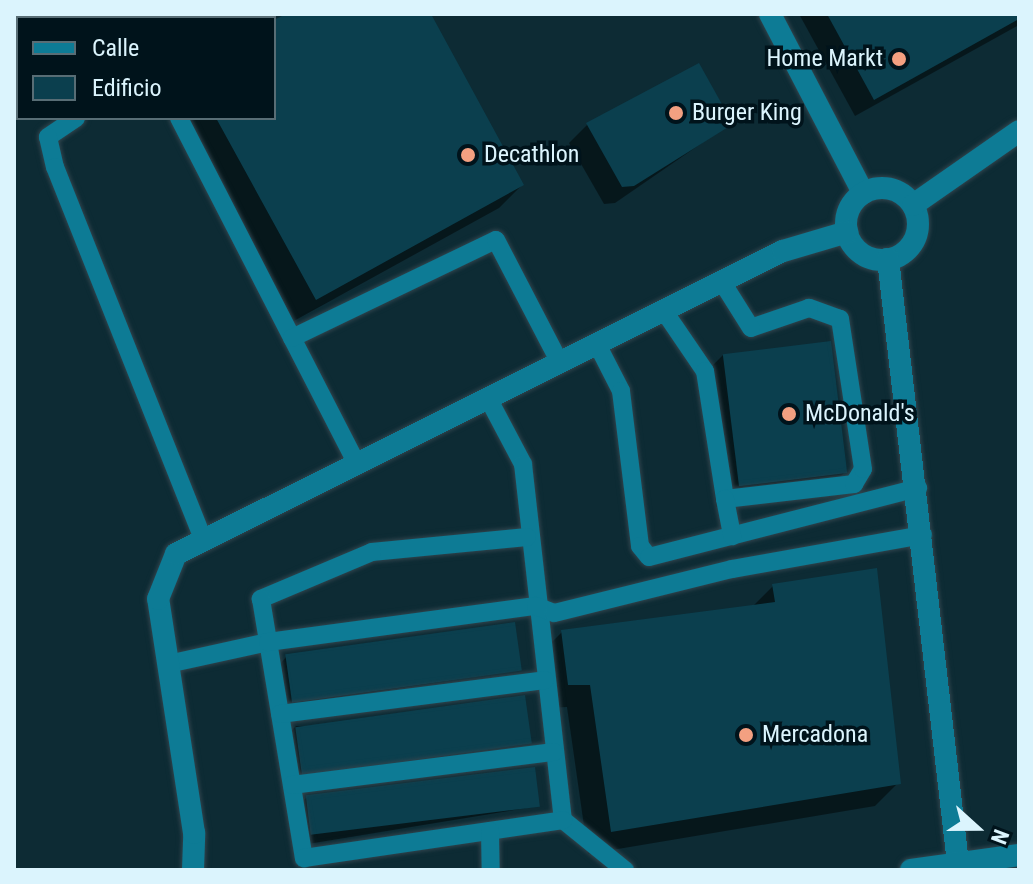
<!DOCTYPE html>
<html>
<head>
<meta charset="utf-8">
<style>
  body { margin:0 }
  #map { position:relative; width:1033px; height:884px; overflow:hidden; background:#0d2b34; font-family:"Roboto Condensed",sans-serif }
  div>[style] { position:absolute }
  .shadow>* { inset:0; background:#0007 }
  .building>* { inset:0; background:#0b3f4e; transform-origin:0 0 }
  .roads { filter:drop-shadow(0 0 2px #30444d) drop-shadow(0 0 2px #30444d) }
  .service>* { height:18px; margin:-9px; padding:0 9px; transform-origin:9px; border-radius:9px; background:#0d7b95 }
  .minor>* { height:22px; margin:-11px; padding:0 11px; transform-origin:11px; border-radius:11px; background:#0d7b95 }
  .minor>.ring { margin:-11px; padding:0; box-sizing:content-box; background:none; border:22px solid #0d7b95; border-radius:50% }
  .tertiary>* { height:22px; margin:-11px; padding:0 11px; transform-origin:11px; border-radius:11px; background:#0d7b95 }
  .dots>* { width:22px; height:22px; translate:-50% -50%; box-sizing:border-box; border:4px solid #00131b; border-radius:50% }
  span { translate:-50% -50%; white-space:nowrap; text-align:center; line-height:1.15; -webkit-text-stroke:7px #00131b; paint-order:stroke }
  .poi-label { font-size:24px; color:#dbf4fd }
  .right { translate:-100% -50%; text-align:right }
  .left { translate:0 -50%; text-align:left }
  .frame { position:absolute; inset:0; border:16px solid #dbf4fd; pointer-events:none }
  .legend { position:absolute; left:16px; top:16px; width:260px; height:104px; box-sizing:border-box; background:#00131b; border:2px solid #586d75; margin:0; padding:10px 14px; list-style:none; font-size:24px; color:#dbf4fd }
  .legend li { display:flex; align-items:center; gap:16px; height:40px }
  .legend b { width:40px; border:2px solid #586d75 }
  .north { position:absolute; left:937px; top:788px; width:80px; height:80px; -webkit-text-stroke:6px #00131b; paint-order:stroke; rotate:111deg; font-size:22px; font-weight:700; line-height:32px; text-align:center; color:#dbf4fd }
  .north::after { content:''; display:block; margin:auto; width:28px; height:36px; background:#dbf4fd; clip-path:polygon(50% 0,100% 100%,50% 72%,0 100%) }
</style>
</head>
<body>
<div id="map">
  <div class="shadow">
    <div style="clip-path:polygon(105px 14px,154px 14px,146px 18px)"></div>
    <div style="clip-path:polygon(290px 14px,428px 14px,522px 185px,499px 208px,292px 322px,181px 118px,274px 118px,274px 23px)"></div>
    <div style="clip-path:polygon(799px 14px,1019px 14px,1019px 25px,855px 116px)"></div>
    <div style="clip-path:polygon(698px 66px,731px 123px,615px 203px,604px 204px,569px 143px,587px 125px)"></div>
    <div style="clip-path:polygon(724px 354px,845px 472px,822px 495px,716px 507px,701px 377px)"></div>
    <div style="clip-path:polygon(773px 586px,898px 783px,875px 806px,588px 854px,567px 707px,546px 708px,539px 655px,562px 632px,751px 608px)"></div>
    <div style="clip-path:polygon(286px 657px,520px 670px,286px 705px,281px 663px)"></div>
    <div style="clip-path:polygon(296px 726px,529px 742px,297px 776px,290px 732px)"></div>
    <div style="clip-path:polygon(307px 797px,538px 806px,308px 844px,301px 803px)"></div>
  </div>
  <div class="building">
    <div style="clip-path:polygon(286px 14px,431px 14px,524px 185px,316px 300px,216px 118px,274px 118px,274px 20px)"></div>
    <div style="clip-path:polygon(827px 14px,1019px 14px,1019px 19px,874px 100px)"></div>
    <div style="clip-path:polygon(699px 63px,733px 124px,634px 186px,622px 187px,586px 123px)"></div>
    <div style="left:831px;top:341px;width:133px;height:109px;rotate:83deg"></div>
    <div style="clip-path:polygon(877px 568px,901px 784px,611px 832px,590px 685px,568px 685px,561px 630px,775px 602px,772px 584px)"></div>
    <div style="left:515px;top:622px;width:49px;height:232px;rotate:82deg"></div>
    <div style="left:525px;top:695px;width:49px;height:232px;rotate:82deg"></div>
    <div style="left:535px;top:767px;width:40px;height:231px;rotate:83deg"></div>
  </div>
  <div class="roads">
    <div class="service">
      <div style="left:76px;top:118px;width:34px;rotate:146deg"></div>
      <div style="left:48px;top:137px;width:31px;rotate:77deg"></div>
      <div style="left:55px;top:167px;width:403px;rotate:68.3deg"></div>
      <div style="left:179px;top:118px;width:389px;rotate:62.8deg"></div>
      <div style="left:664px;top:311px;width:73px;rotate:55.7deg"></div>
      <div style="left:705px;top:371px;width:130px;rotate:81.1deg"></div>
      <div style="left:725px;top:499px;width:130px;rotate:-6.6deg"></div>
      <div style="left:854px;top:484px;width:17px;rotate:-59deg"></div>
      <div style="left:863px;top:469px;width:152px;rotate:-98.7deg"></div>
      <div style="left:840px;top:319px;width:33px;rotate:-160deg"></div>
      <div style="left:809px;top:308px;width:61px;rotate:161deg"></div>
      <div style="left:751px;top:328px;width:54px;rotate:-122.2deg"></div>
      <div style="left:292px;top:338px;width:226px;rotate:-25.7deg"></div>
      <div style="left:496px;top:240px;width:139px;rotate:62.5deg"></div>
      <div style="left:597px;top:344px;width:53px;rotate:62.9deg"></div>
      <div style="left:621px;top:391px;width:156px;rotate:83deg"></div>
      <div style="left:640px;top:546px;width:14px;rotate:51deg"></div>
      <div style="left:649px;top:557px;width:278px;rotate:-14.4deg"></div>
      <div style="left:488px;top:398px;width:75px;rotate:62.1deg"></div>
      <div style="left:523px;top:464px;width:358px;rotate:83.6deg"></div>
      <div style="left:563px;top:820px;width:80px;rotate:38.9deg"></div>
      <div style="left:725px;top:499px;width:38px;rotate:79deg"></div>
      <div style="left:527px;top:537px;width:156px;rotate:174.5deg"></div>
      <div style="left:372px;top:552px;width:121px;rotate:157.1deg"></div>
      <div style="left:261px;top:599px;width:263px;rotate:80.6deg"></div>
      <div style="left:304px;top:858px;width:262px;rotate:-8.3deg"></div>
      <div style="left:168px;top:664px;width:102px;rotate:-12.4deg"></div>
      <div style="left:268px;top:642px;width:270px;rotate:-7.7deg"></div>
      <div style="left:536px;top:606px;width:19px;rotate:21deg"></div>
      <div style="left:554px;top:613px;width:183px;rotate:-13.9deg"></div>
      <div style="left:732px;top:569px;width:194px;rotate:-10.1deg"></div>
      <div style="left:280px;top:714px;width:267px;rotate:-7.3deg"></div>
      <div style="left:292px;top:785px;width:264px;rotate:-7.2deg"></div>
      <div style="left:490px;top:831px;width:39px;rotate:89deg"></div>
    </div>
    <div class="minor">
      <div style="left:770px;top:14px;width:202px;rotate:62.5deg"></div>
      <div class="ring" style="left:846px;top:188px;width:50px;height:50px"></div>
      <div style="left:913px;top:205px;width:129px;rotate:-34.9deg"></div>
      <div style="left:888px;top:259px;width:608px;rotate:83.39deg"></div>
      <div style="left:193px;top:870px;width:37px;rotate:-88deg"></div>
      <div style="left:194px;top:833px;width:237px;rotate:-98.7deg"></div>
      <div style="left:158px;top:599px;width:48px;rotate:-68.2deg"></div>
      <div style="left:176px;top:554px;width:678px;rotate:-26.53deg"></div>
      <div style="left:783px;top:251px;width:67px;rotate:-16.5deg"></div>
    </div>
    <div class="tertiary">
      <div style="left:911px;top:870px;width:109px;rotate:-7.9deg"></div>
    </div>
  </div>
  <div class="dots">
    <div style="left:899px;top:59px;background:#f3a081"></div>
    <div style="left:676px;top:113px;background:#f3a081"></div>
    <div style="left:468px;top:155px;background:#f3a081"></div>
    <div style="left:789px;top:414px;background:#f3a081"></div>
    <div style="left:746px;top:735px;background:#f3a081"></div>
  </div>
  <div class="poi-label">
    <span class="right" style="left:883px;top:59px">Home Markt</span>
    <span class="left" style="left:692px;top:113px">Burger King</span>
    <span class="left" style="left:484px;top:155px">Decathlon</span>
    <span class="left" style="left:805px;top:414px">McDonald's</span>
    <span class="left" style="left:762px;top:735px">Mercadona</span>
  </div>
  <div class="frame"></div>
  <ul class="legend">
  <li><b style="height:10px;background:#0d7b95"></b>Calle</li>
  <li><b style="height:22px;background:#0b3f4e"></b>Edificio</li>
  </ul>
  <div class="north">N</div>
</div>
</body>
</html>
